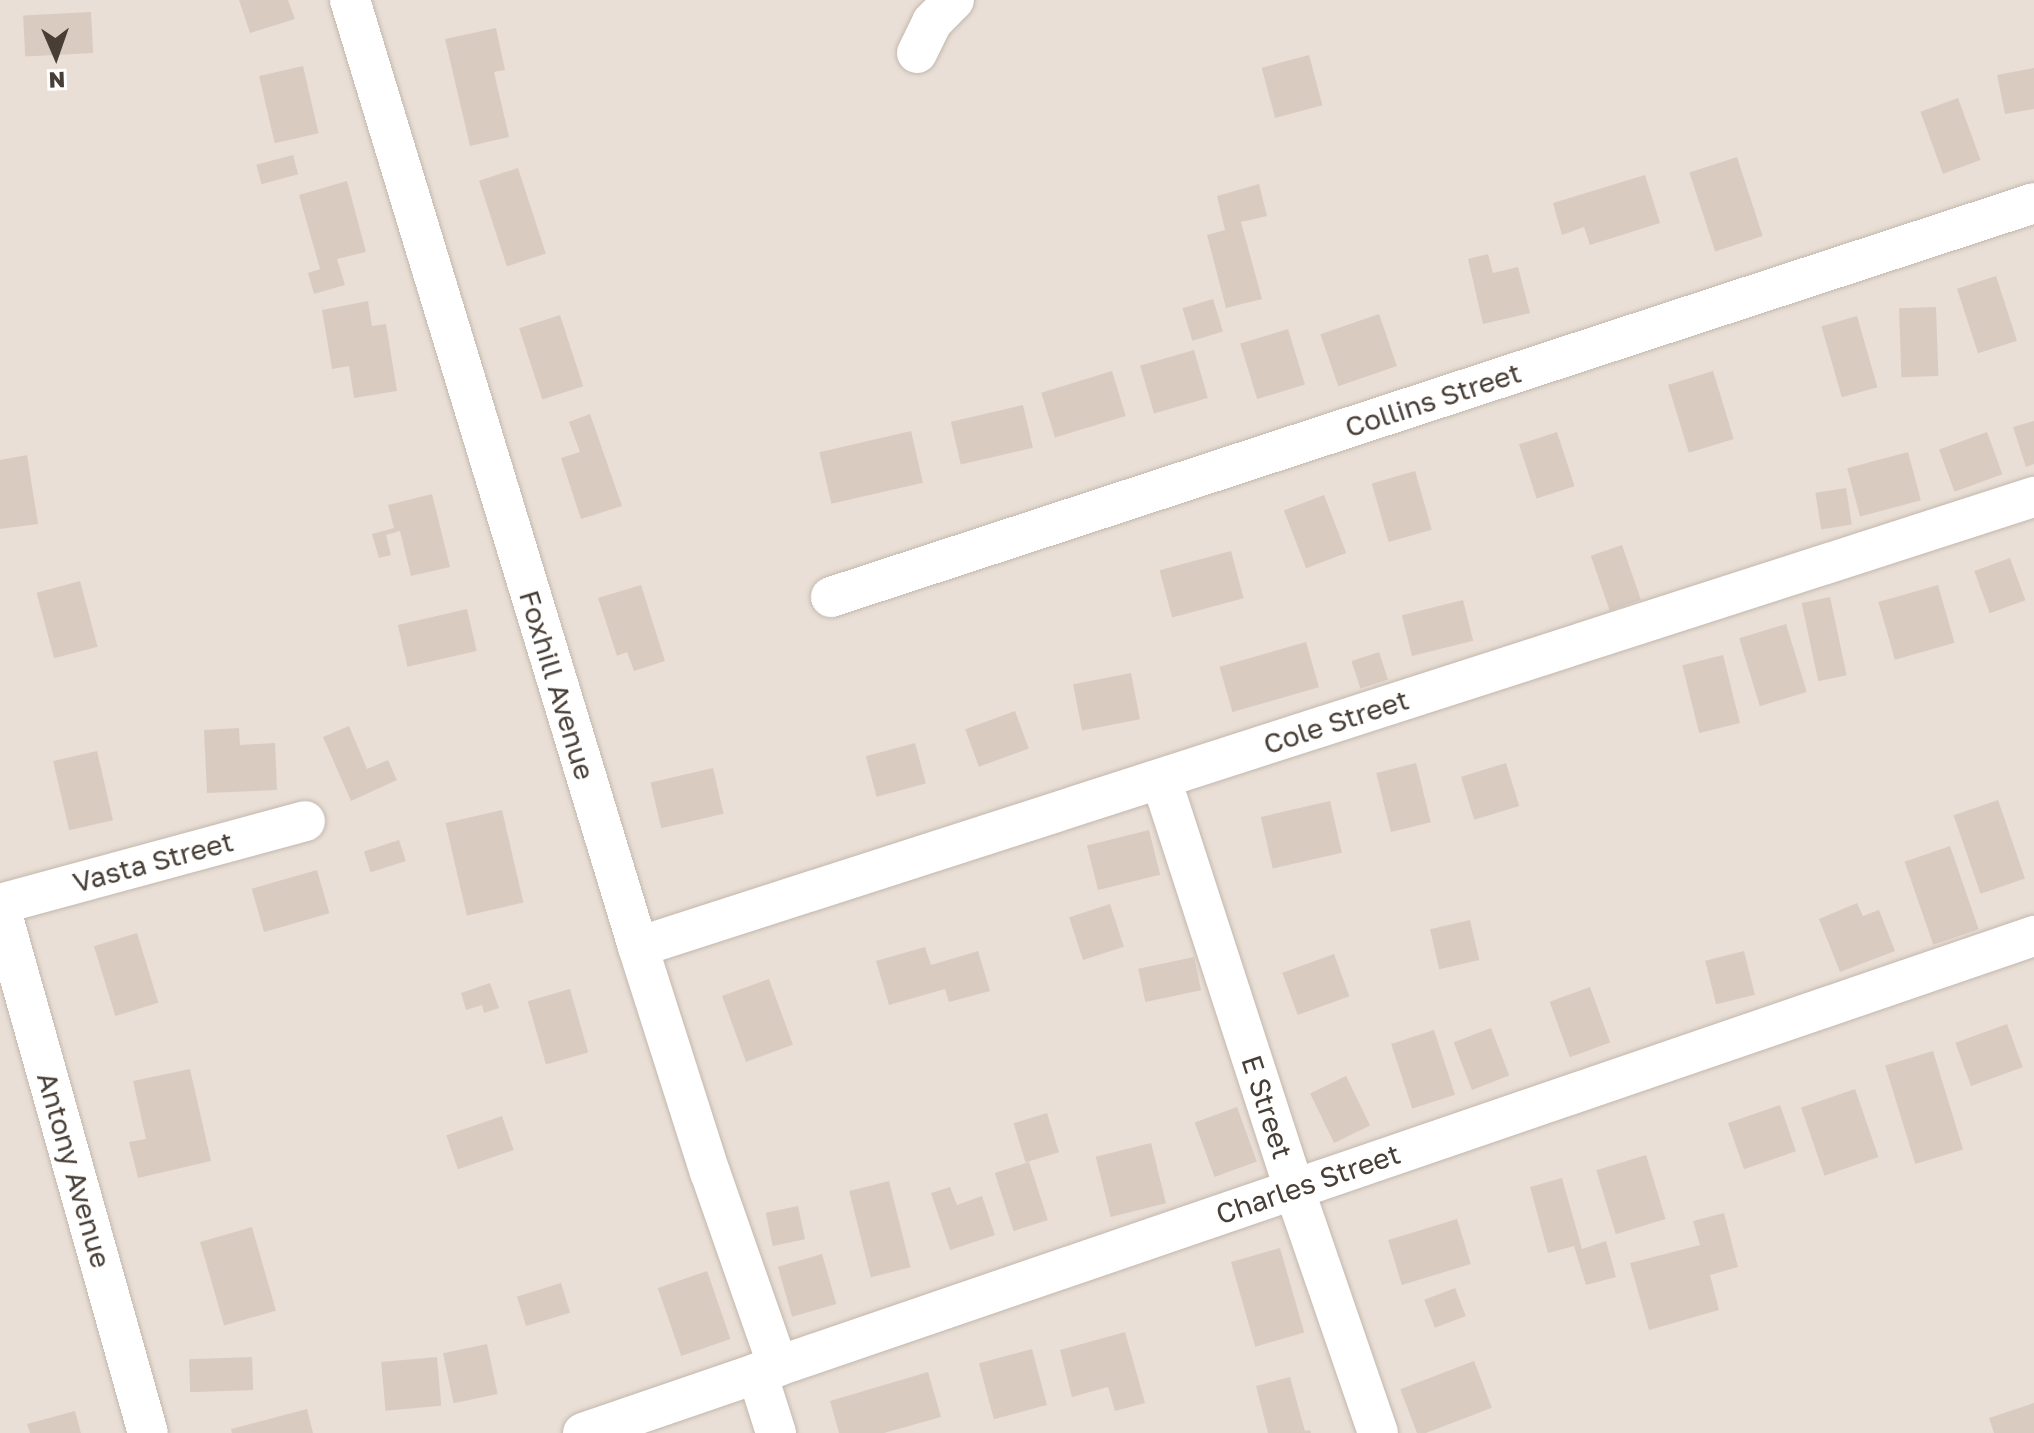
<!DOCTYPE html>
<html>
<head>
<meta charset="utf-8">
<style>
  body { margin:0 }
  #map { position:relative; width:2034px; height:1433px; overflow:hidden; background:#f4eee8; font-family:"Golos Text",sans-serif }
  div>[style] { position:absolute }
  .residential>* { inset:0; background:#e9dfd6; transform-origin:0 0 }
  .building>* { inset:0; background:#dacbc0; transform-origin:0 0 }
  .roads { filter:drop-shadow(0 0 2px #c3b7ad) drop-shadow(0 0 2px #c3b7ad) }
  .minor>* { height:40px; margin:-20px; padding:0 20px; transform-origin:20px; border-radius:20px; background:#fff }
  span { translate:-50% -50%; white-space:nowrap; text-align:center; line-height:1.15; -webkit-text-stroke:6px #fff; paint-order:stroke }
  .street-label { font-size:28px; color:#483e36 }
  .north { position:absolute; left:16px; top:16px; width:80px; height:80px; -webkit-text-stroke:6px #fff; paint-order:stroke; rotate:178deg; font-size:22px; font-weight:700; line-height:32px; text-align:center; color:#483e36 }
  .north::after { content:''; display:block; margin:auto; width:28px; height:36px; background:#483e36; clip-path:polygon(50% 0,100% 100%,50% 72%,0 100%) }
</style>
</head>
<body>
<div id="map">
  <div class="residential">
    <div style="left:0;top:0;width:2034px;height:1433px"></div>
  </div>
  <div class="building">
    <div style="clip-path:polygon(239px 0,288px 0,295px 19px,250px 33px)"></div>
    <div style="left:91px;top:12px;width:41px;height:68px;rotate:87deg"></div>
    <div style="clip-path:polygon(496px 28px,505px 70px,494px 72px,509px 137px,470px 146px,445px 39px)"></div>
    <div style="left:1309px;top:55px;width:52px;height:49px;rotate:75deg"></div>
    <div style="left:303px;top:66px;width:69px;height:45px;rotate:77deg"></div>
    <div style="clip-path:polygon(2034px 68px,2034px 109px,2005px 114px,1997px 75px)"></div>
    <div style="left:1958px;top:98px;width:66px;height:40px;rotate:70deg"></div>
    <div style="left:293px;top:155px;width:20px;height:38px;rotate:75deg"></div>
    <div style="left:1737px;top:157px;width:83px;height:50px;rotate:72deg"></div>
    <div style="left:518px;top:168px;width:90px;height:41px;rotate:72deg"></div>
    <div style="clip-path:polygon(1645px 175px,1660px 223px,1590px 245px,1584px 227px,1562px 235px,1553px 203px)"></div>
    <div style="clip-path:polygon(347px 181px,366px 252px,337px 259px,345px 285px,314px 294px,308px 273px,320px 269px,299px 195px)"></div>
    <div style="clip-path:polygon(1259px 184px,1267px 216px,1241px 222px,1262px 299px,1226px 308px,1207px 235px,1225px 230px,1217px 196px)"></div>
    <div style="clip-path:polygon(1488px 254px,1493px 273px,1518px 267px,1530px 313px,1483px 324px,1468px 259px)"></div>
    <div style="left:1996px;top:276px;width:68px;height:41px;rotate:72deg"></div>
    <div style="left:1213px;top:299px;width:34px;height:32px;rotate:73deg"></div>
    <div style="clip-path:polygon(368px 301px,372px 326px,386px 324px,397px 391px,354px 398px,349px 366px,332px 369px,322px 310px)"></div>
    <div style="left:1936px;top:307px;width:69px;height:37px;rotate:88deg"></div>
    <div style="left:1379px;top:314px;width:55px;height:62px;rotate:71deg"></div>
    <div style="left:560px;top:315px;width:75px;height:43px;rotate:72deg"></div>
    <div style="left:1857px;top:316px;width:74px;height:37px;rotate:74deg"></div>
    <div style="left:1288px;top:329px;width:58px;height:50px;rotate:73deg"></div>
    <div style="left:1194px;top:350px;width:50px;height:56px;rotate:74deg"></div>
    <div style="left:1112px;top:371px;width:47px;height:74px;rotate:73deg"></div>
    <div style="left:1713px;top:371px;width:71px;height:47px;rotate:73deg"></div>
    <div style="left:1023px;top:405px;width:44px;height:74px;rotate:77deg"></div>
    <div style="clip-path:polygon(590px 414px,622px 506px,581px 519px,561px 458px,580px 452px,569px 422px)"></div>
    <div style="clip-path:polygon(2034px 421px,2034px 464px,2026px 467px,2013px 427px)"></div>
    <div style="left:911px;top:431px;width:53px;height:94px;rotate:77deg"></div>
    <div style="left:1557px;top:432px;width:57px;height:40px;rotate:72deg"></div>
    <div style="left:1987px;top:432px;width:45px;height:51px;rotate:70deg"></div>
    <div style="left:1908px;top:452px;width:50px;height:63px;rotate:75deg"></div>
    <div style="clip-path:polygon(27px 455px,38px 524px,0 529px,0 460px)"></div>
    <div style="left:1415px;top:471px;width:61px;height:45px;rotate:74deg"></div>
    <div style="left:1846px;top:488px;width:37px;height:31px;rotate:81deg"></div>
    <div style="clip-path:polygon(432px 494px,450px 567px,411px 576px,400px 531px,386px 535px,391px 555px,379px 558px,372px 534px,394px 528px,388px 505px)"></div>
    <div style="left:1324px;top:495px;width:62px;height:43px;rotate:69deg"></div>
    <div style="left:1622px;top:545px;width:58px;height:33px;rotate:71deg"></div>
    <div style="left:1231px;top:551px;width:49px;height:74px;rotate:75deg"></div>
    <div style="left:2010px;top:558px;width:45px;height:38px;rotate:70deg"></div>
    <div style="left:80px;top:581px;width:68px;height:45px;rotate:75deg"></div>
    <div style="clip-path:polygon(641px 585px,665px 661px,634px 671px,627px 652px,617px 656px,598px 598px)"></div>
    <div style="left:1938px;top:585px;width:60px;height:62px;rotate:74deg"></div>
    <div style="left:1830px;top:597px;width:80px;height:29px;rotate:78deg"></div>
    <div style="left:1463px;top:600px;width:42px;height:63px;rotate:76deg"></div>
    <div style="left:467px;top:609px;width:43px;height:71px;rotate:77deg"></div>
    <div style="left:1786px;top:624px;width:71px;height:49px;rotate:73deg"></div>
    <div style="left:1306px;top:642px;width:47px;height:90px;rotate:74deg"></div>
    <div style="left:1379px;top:652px;width:29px;height:29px;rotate:72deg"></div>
    <div style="left:1723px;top:655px;width:70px;height:42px;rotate:76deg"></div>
    <div style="left:1131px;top:673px;width:47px;height:59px;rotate:79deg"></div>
    <div style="left:1015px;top:711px;width:40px;height:53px;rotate:70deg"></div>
    <div style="clip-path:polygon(349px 726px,367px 769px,388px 760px,397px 780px,351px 801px,323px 737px)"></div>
    <div style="clip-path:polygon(239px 728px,240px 745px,275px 743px,277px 790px,207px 793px,204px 730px)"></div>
    <div style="left:915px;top:743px;width:42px;height:51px;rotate:75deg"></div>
    <div style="left:97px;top:751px;width:71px;height:45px;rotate:77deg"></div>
    <div style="left:1416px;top:763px;width:61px;height:41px;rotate:76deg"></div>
    <div style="left:1506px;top:763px;width:45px;height:47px;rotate:73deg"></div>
    <div style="left:713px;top:768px;width:47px;height:64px;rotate:77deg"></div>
    <div style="left:1998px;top:800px;width:83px;height:47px;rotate:71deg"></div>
    <div style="left:1330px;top:801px;width:53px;height:71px;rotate:77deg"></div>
    <div style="left:502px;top:810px;width:95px;height:58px;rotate:77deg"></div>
    <div style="left:1149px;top:830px;width:46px;height:64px;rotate:76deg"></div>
    <div style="left:399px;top:840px;width:22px;height:37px;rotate:72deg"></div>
    <div style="left:1950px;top:846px;width:88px;height:48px;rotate:71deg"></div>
    <div style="left:317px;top:870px;width:45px;height:68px;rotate:74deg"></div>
    <div style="clip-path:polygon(1857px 903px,1863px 916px,1879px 910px,1895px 951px,1840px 972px,1819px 919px)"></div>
    <div style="left:1110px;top:904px;width:45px;height:43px;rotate:72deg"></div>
    <div style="left:1470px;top:920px;width:41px;height:41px;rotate:77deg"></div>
    <div style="left:137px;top:933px;width:73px;height:45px;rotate:73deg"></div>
    <div style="clip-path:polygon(925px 947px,931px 965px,978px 951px,990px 991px,949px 1002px,945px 989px,889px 1005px,876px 961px)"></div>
    <div style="left:1744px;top:951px;width:45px;height:40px;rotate:76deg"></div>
    <div style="left:1334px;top:954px;width:45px;height:55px;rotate:70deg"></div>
    <div style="left:1194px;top:957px;width:34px;height:57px;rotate:78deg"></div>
    <div style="left:769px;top:979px;width:70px;height:50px;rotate:70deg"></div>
    <div style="clip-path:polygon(490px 983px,499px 1008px,484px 1013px,482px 1005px,466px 1010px,461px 993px)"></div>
    <div style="left:1590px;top:987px;width:59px;height:43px;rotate:70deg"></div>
    <div style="left:570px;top:989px;width:66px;height:44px;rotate:74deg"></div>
    <div style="left:2007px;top:1024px;width:46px;height:55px;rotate:70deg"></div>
    <div style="left:1491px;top:1028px;width:51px;height:40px;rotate:69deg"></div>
    <div style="left:1434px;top:1030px;width:68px;height:45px;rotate:72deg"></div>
    <div style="left:1933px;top:1051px;width:103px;height:50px;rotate:73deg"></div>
    <div style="clip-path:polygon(190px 1069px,211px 1161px,138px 1178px,129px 1142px,146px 1139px,133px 1081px)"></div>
    <div style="left:1346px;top:1076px;width:55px;height:40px;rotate:64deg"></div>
    <div style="left:1855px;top:1089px;width:72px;height:57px;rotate:71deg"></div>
    <div style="left:1780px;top:1105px;width:49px;height:55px;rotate:71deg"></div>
    <div style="left:1237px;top:1107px;width:58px;height:45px;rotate:70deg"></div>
    <div style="left:1047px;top:1113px;width:41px;height:35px;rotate:73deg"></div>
    <div style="left:502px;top:1116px;width:36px;height:59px;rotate:71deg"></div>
    <div style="left:1151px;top:1143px;width:62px;height:57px;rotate:76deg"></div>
    <div style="left:1646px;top:1155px;width:67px;height:52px;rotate:73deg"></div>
    <div style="left:1029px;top:1162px;width:61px;height:36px;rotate:72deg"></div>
    <div style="clip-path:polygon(1562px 1178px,1582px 1249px,1606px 1241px,1616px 1277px,1586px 1285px,1574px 1246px,1548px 1253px,1530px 1187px)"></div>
    <div style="left:889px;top:1181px;width:89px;height:41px;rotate:76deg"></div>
    <div style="clip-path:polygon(950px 1187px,957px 1205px,982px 1196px,995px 1235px,950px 1250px,931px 1193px)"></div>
    <div style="left:798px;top:1206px;width:34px;height:33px;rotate:78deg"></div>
    <div style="clip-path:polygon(1724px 1213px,1738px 1267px,1710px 1275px,1719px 1310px,1649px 1330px,1630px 1263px,1700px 1245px,1693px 1221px)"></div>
    <div style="left:1457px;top:1219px;width:47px;height:72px;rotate:73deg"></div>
    <div style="left:252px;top:1227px;width:87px;height:54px;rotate:74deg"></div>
    <div style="left:1280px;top:1248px;width:88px;height:51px;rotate:74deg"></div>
    <div style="left:822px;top:1254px;width:52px;height:46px;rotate:74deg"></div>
    <div style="left:707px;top:1271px;width:72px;height:52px;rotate:71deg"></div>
    <div style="left:561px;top:1283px;width:31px;height:46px;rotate:73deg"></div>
    <div style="left:1455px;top:1288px;width:30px;height:33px;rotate:69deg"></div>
    <div style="clip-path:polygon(1125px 1332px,1145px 1403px,1115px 1411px,1108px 1387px,1072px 1397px,1060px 1350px)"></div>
    <div style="left:487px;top:1344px;width:51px;height:45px;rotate:78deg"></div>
    <div style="left:1032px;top:1349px;width:58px;height:55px;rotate:75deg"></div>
    <div style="left:252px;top:1357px;width:33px;height:63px;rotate:88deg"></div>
    <div style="left:437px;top:1357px;width:49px;height:56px;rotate:85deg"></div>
    <div style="left:1474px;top:1361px;width:50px;height:79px;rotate:69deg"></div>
    <div style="clip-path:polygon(928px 1372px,941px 1417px,884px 1433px,839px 1433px,830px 1401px)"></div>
    <div style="clip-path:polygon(1290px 1377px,1305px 1431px,1310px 1430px,1311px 1433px,1268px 1433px,1256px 1386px)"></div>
    <div style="clip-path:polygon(2034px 1403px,2034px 1433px,1994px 1433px,1989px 1418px)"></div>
    <div style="clip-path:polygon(307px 1409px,313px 1433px,232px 1433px,231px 1429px)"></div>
    <div style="clip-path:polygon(75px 1411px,81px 1433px,30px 1433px,27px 1424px)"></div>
  </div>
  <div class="roads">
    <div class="minor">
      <div style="left:350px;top:0;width:990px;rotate:73.08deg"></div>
      <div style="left:638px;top:947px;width:236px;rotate:72.3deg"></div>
      <div style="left:710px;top:1172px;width:206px;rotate:70.7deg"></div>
      <div style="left:917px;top:53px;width:34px;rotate:-64deg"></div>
      <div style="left:932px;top:22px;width:31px;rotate:-45deg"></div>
      <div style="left:831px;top:597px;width:1266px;rotate:-18.13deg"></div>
      <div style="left:1161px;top:779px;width:431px;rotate:72deg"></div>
      <div style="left:1294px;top:1189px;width:258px;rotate:71deg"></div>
      <div style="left:0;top:904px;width:316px;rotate:-15.2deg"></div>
      <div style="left:0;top:907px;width:546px;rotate:74.29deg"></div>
      <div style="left:638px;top:947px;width:1467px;rotate:-17.87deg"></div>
      <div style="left:757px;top:1373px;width:63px;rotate:72.4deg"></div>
      <div style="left:583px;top:1433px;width:1534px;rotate:-18.91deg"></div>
    </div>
  </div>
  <div class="street-label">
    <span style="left:1433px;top:400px;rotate:-18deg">Collins Street</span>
    <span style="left:557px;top:685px;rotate:73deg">Foxhill Avenue</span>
    <span style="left:1336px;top:722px;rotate:-18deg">Cole Street</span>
    <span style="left:153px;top:862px;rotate:-15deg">Vasta Street</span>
    <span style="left:1267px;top:1107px;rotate:72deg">E Street</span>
    <span style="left:74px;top:1170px;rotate:74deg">Antony Avenue</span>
    <span style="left:1308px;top:1184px;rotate:-19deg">Charles Street</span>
  </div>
  <div class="north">N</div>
</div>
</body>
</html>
